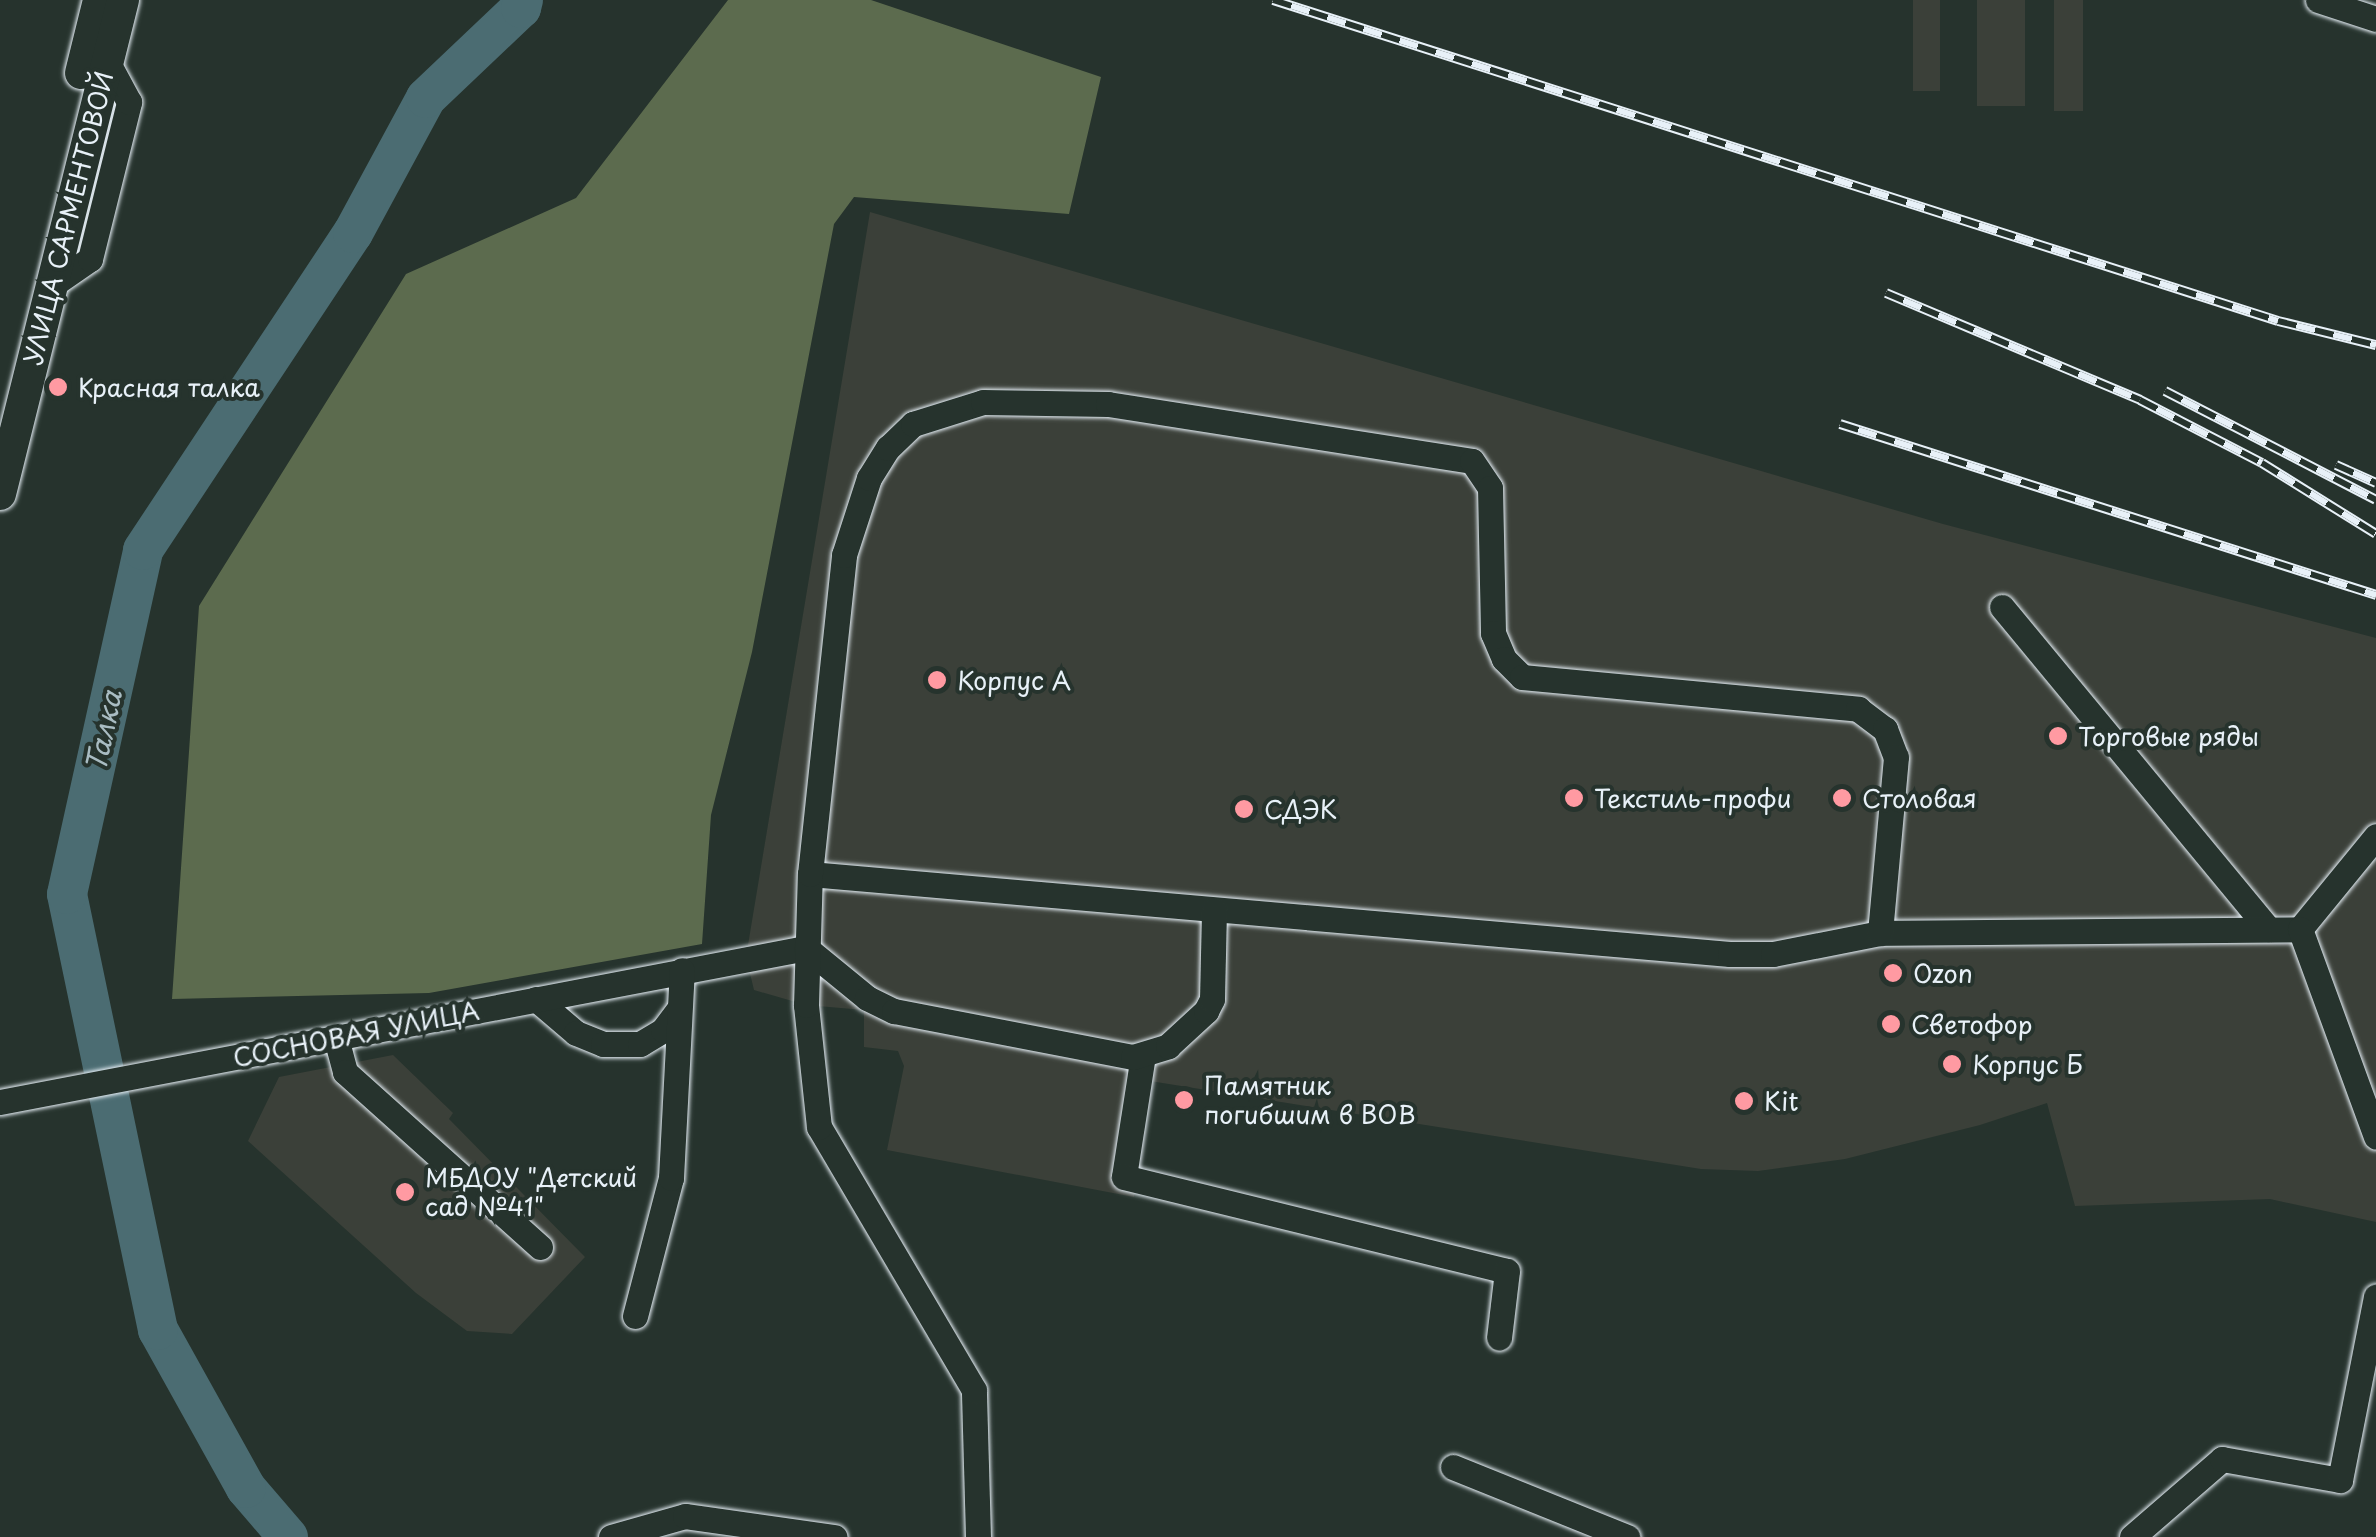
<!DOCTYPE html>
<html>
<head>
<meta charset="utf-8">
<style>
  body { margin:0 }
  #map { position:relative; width:2376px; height:1537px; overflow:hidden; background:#26332d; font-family:"Playpen Sans",sans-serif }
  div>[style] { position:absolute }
  .built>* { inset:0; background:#3b4039; transform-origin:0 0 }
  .green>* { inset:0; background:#5c6b4e }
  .river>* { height:40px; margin:-20px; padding:0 20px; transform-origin:20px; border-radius:20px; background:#4b6c72 }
  .roads { filter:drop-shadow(0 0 2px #e8f1f8) drop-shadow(0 0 2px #e8f1f8) }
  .minor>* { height:25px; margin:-12.5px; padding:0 12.5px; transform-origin:12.5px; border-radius:12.5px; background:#26332d }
  .major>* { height:32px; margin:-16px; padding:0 16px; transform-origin:16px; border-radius:16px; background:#26332d }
  .rail>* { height:10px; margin-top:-5px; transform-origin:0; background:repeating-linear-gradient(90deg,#26332d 0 19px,#e8f1f8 0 38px); box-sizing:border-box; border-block:2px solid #e8f1f8 }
  .dots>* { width:28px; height:28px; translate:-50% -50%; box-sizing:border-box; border:5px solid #26332d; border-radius:50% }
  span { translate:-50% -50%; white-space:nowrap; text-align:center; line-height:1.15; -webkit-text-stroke:8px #26332d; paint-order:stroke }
  .street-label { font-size:25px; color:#e8f1f8 }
  .poi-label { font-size:25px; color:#e8f1f8 }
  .left { translate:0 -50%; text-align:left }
  .water-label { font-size:28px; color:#a9bcc2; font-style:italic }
</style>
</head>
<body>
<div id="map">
  <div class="built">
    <div style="left:1913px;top:0;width:27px;height:91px"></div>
    <div style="left:1977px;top:0;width:48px;height:106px"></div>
    <div style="left:2054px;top:0;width:29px;height:111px"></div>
    <div style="clip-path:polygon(870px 212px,1943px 524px,2376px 638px,2376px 1222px,2270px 1199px,2075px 1206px,2047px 1103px,1980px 1125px,1845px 1159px,1758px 1171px,1701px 1169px,1150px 1081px,1134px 1197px,887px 1150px,904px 1066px,898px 1051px,864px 1047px,864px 1010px,806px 1005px,754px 990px,746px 957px)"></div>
    <div style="clip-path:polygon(393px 1055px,453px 1113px,449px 1119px,585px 1257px,512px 1334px,467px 1331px,416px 1293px,248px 1141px,279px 1077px)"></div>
  </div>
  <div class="green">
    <div style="clip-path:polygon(728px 0,871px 0,1101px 77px,1069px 214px,854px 197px,834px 224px,752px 652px,711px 815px,702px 944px,429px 993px,172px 999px,199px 606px,406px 274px,576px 198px)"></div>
  </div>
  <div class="river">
    <div style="left:288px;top:1537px;width:65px;rotate:-130.6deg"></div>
    <div style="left:246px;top:1488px;width:181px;rotate:-119.1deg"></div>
    <div style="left:158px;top:1330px;width:445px;rotate:-101.8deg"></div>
    <div style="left:67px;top:894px;width:352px;rotate:-77.5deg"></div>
    <div style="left:143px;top:550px;width:380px;rotate:-56.5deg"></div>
    <div style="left:353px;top:233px;width:153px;rotate:-61.6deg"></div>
    <div style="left:426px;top:98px;width:131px;rotate:-43.5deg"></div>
    <div style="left:521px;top:8px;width:8px;rotate:-76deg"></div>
  </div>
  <div class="roads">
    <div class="minor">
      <div style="left:2318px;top:0;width:61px;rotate:18.1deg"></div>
      <div style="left:48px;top:288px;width:51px;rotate:-34.6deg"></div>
      <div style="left:90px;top:259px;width:162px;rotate:-76deg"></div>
      <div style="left:129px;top:102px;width:47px;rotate:-118.2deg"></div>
      <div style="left:2002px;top:607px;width:418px;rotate:50.4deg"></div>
      <div style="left:810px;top:874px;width:923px;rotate:4.97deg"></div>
      <div style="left:1730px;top:954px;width:43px"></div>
      <div style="left:1773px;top:954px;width:109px;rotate:-11.1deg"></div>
      <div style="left:1880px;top:933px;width:420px;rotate:-0.5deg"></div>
      <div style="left:2300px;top:929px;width:120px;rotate:-50.7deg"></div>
      <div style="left:2300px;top:929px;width:221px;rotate:69.9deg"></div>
      <div style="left:536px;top:999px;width:52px;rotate:40.4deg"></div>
      <div style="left:576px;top:1033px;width:29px;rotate:22deg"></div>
      <div style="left:603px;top:1044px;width:37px"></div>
      <div style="left:640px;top:1044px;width:27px;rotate:-31deg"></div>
      <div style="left:663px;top:1030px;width:26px;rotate:-53deg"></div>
      <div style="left:336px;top:1038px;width:35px;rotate:75deg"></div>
      <div style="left:345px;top:1072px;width:262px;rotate:41.9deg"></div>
      <div style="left:1143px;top:1055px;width:123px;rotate:98.9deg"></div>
      <div style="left:1124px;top:1177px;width:394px;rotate:13.8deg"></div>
      <div style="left:1507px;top:1271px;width:67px;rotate:96.8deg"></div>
      <div style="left:0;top:1102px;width:821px;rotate:-10.82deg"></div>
      <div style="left:806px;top:948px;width:79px;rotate:39.3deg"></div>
      <div style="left:867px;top:998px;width:30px;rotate:26deg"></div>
      <div style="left:894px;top:1011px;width:243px;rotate:10.9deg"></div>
      <div style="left:1133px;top:1057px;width:37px;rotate:-17deg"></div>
      <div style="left:1168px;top:1046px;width:52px;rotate:-42.6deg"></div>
      <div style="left:1206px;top:1011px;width:13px;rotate:-63deg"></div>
      <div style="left:1212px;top:999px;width:89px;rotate:-88.7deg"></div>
      <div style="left:635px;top:1316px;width:143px;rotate:-75.4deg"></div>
      <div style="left:671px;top:1178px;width:208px;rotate:-87deg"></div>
      <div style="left:1453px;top:1467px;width:188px;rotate:21.9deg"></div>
      <div style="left:611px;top:1537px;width:77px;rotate:-15.8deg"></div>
      <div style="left:685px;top:1516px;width:151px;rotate:8deg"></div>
      <div style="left:978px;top:1537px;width:147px;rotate:-91.6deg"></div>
      <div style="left:974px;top:1390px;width:305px;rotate:-120.5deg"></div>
      <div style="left:819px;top:1127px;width:123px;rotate:-96.1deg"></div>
      <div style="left:806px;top:1005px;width:131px;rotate:-88.3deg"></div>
      <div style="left:810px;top:874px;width:321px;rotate:-83.9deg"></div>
      <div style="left:844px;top:555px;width:81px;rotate:-72deg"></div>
      <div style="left:869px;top:478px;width:36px;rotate:-58deg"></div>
      <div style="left:888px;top:448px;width:35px;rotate:-44deg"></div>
      <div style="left:913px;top:424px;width:73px;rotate:-17.4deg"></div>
      <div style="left:983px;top:402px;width:125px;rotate:0.9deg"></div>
      <div style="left:1108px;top:404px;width:368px;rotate:8.9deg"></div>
      <div style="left:1472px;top:461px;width:32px;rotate:56deg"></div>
      <div style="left:1490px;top:488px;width:145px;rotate:88.8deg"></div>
      <div style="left:1493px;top:633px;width:28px;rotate:67deg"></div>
      <div style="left:1504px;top:659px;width:25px;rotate:45deg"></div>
      <div style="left:1522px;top:677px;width:338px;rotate:5.4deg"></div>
      <div style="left:1858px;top:709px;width:34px;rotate:37deg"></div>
      <div style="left:1885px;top:729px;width:30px;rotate:69deg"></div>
      <div style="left:1896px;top:757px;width:177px;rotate:95.2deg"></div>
      <div style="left:2132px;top:1537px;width:119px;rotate:-40.9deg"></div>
      <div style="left:2222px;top:1459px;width:120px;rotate:10.1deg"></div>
      <div style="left:2340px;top:1480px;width:187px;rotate:-78.9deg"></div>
    </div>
    <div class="major">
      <div style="left:81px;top:73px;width:75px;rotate:-76.1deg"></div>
      <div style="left:0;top:494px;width:509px;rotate:-76.02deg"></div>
    </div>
  </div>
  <div class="rail">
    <div style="left:1273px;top:0;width:1055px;rotate:17.71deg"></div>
    <div style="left:2278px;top:321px;width:101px;rotate:13.8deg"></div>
    <div style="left:1886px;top:293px;width:276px;rotate:22.8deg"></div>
    <div style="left:2140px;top:400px;width:137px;rotate:27.3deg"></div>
    <div style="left:2262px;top:463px;width:134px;rotate:31.9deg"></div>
    <div style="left:2165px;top:391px;width:237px;rotate:27.3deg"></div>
    <div style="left:1840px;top:424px;width:563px;rotate:17.69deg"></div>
    <div style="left:2336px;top:465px;width:44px;rotate:24.2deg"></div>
  </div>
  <div class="dots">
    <div style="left:58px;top:387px;background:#ff9aa2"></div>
    <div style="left:937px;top:680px;background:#ff9aa2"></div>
    <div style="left:2058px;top:736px;background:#ff9aa2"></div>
    <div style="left:1574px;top:798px;background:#ff9aa2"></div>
    <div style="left:1842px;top:798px;background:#ff9aa2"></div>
    <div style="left:1244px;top:809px;background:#ff9aa2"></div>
    <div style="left:1893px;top:973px;background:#ff9aa2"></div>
    <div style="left:1891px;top:1024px;background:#ff9aa2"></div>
    <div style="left:1952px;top:1064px;background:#ff9aa2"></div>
    <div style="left:1184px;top:1100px;background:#ff9aa2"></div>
    <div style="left:1744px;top:1101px;background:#ff9aa2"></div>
    <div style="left:405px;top:1192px;background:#ff9aa2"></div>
  </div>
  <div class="street-label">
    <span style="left:68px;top:218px;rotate:-76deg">УЛИЦА САРМЕНТОВОЙ</span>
    <span style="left:356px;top:1034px;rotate:-11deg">СОСНОВАЯ УЛИЦА</span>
  </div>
  <div class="poi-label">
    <span class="left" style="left:78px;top:387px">Красная талка</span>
    <span class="left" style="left:957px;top:680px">Корпус А</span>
    <span class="left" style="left:2078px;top:736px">Торговые ряды</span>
    <span class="left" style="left:1594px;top:798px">Текстиль-профи</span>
    <span class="left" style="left:1862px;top:798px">Столовая</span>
    <span class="left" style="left:1264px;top:809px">СДЭК</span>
    <span class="left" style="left:1913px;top:973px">Ozon</span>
    <span class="left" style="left:1911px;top:1024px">Светофор</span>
    <span class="left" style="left:1972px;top:1064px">Корпус Б</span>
    <span class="left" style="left:1204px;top:1100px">Памятник<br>погибшим в ВОВ</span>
    <span class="left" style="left:1764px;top:1101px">Kit</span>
    <span class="left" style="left:425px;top:1192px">МБДОУ "Детский<br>сад №41"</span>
  </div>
  <div class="water-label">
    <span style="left:103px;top:731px;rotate:-78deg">Талка</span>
  </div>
</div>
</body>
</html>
